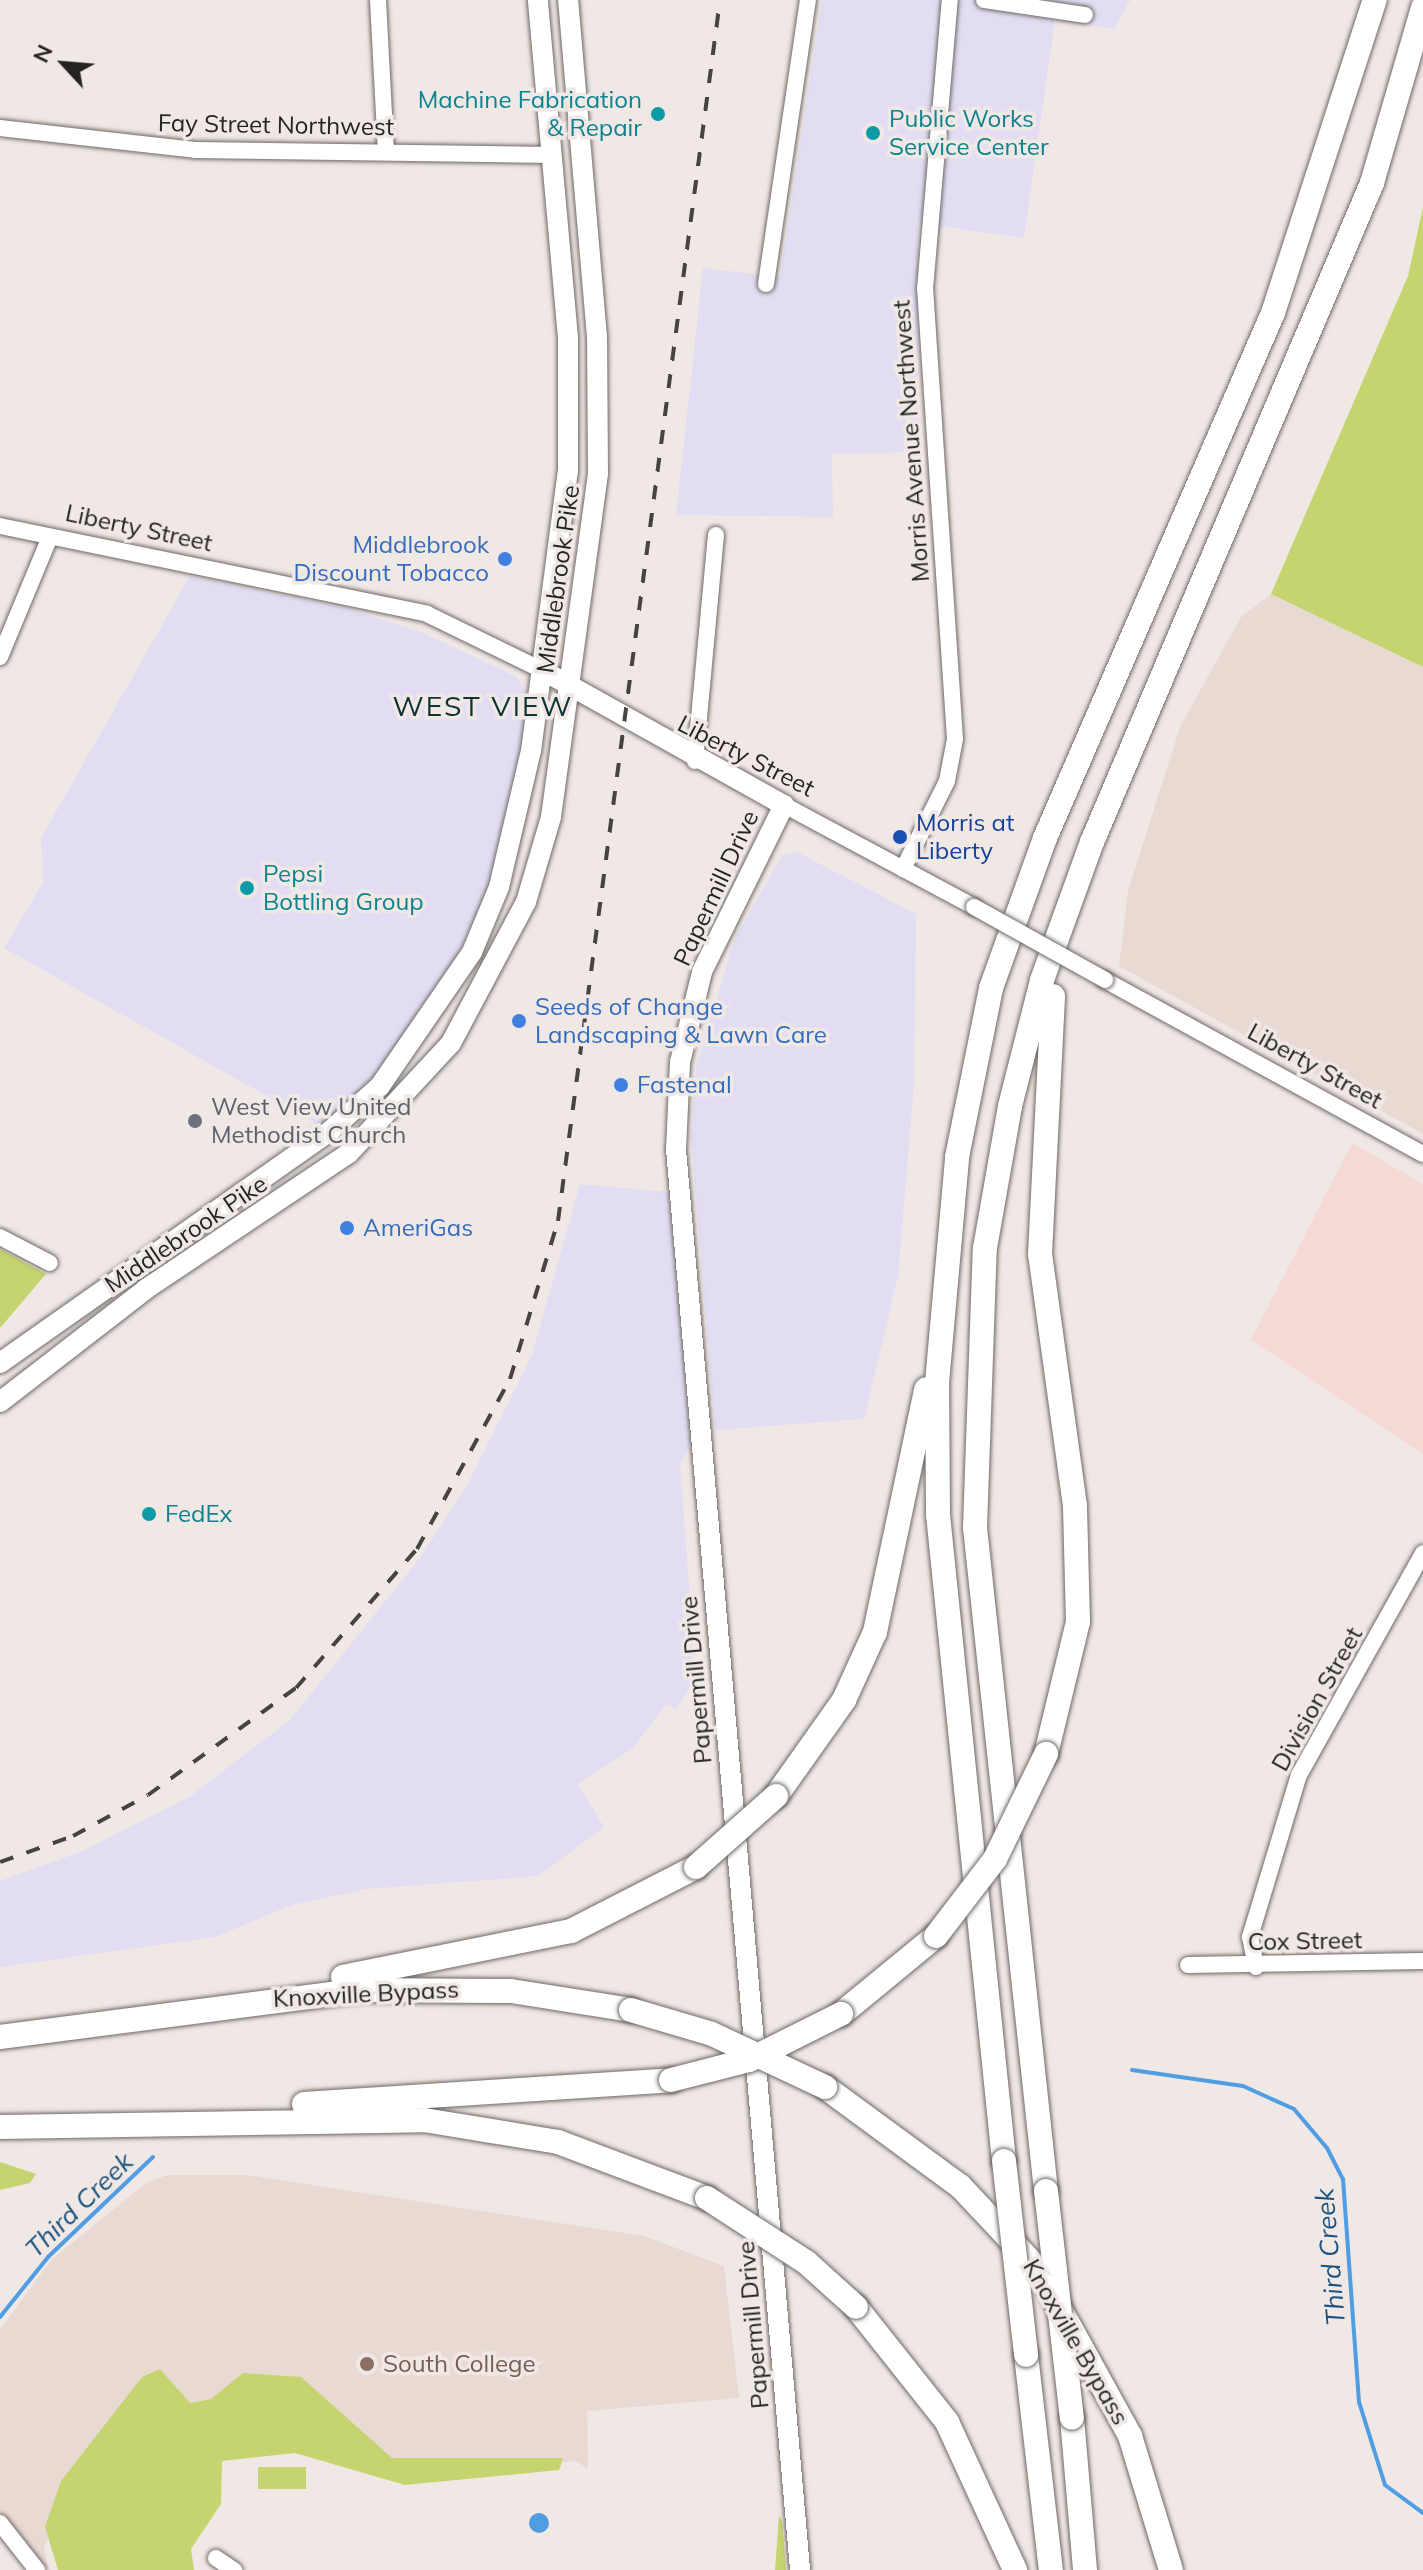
<!DOCTYPE html>
<html>
<head>
<meta charset="utf-8">
<style>
  body { margin:0 }
  #map { position:relative; width:1423px; height:2570px; overflow:hidden; background:#f0e8e5; font-family:Mulish,sans-serif }
  div>[style] { position:absolute }
  .commercial>* { inset:0; background:#f4d9d5 }
  .industrial>* { inset:0; background:#e2ddf3 }
  .built>* { inset:0; background:#e9d9d3 }
  .green>* { inset:0; background:#c5d46e; transform-origin:0 0 }
  .water>* { inset:0; background:#509de4 }
  .round { border-radius:50% }
  .stream>* { height:4px; margin:-2px; padding:0 2px; transform-origin:2px; border-radius:2px; background:#509de4 }
  .roads { filter:drop-shadow(0 0 2px #6f6966) drop-shadow(0 0 2px #6f6966) }
  .minor>* { height:16px; margin:-8px; padding:0 8px; transform-origin:8px; border-radius:8px; background:#fff }
  .major>* { height:20px; margin:-10px; padding:0 10px; transform-origin:10px; border-radius:10px; background:#fff }
  .highway>* { height:24px; margin:-12px; padding:0 12px; transform-origin:12px; border-radius:12px; background:#fff }
  .rail>* { height:4px; margin-top:-2px; transform-origin:0; background:repeating-linear-gradient(90deg,#464341 0 14px,transparent 0 28px) }
  .bridges { filter:drop-shadow(0 0 2px #6f6966) drop-shadow(0 0 2px #6f6966) }
  .minor-bridge>* { height:16px; margin:-8px; padding:0 8px; transform-origin:8px; border-radius:8px; background:#fff }
  .highway-bridge>* { height:24px; margin:-12px; padding:0 12px; transform-origin:12px; border-radius:12px; background:#fff }
  .dots>* { width:22px; height:22px; translate:-50% -50%; box-sizing:border-box; border:4px solid #f0e8e5; border-radius:50% }
  span { translate:-50% -50%; white-space:nowrap; text-align:center; line-height:1.15; -webkit-text-stroke:7px #f0e8e5; paint-order:stroke }
  .culture-label { font-size:24px; color:#0d838f }
  .right { translate:-100% -50%; text-align:right }
  .left { translate:0 -50%; text-align:left }
  .street-label { font-size:24px; color:#262422 }
  .shop-label { font-size:24px; color:#366cbe }
  .transit-label { font-size:24px; color:#164399 }
  .worship-label { font-size:24px; color:#5b616d }
  .education-label { font-size:24px; color:#785e54 }
  .water-label { font-size:26px; color:#1a517f; font-style:italic }
  .quarter-label { font-size:28px; color:#0f3234; letter-spacing:2px }
  .north { position:absolute; left:24px; top:24px; width:80px; height:80px; -webkit-text-stroke:6px #f0e8e5; paint-order:stroke; rotate:296deg; font-size:22px; font-weight:700; line-height:32px; text-align:center; color:#262422 }
  .north::after { content:''; display:block; margin:auto; width:28px; height:36px; background:#262422; clip-path:polygon(50% 0,100% 100%,50% 72%,0 100%) }
</style>
</head>
<body>
<div id="map">
  <div class="commercial">
    <div style="clip-path:polygon(1352px 1143px,1423px 1184px,1423px 1454px,1251px 1340px)"></div>
  </div>
  <div class="industrial">
    <div style="clip-path:polygon(822px 0,1130px 0,1115px 29px,1055px 20px,1024px 238px,918px 223px,918px 452px,832px 454px,833px 517px,676px 515px,703px 268px,780px 277px)"></div>
    <div style="clip-path:polygon(190px 576px,347px 608px,426px 634px,517px 677px,529px 697px,504px 848px,465px 950px,378px 1075px,322px 1127px,4px 948px,43px 882px,41px 838px)"></div>
    <div style="clip-path:polygon(797px 852px,916px 914px,914px 1083px,898px 1277px,864px 1419px,715px 1430px,691px 1139px,696px 1068px,734px 940px,782px 855px)"></div>
    <div style="clip-path:polygon(580px 1184px,669px 1192px,691px 1444px,680px 1464px,693px 1638px,689px 1689px,676px 1709px,666px 1704px,633px 1748px,578px 1784px,604px 1827px,538px 1876px,367px 1889px,292px 1905px,215px 1937px,0 1967px,0 1881px,80px 1852px,189px 1797px,289px 1721px,420px 1558px,469px 1482px,532px 1355px)"></div>
  </div>
  <div class="built">
    <div style="clip-path:polygon(1271px 594px,1423px 667px,1423px 1134px,1119px 966px,1128px 891px,1180px 727px,1241px 617px)"></div>
    <div style="clip-path:polygon(167px 2175px,247px 2175px,644px 2236px,724px 2266px,739px 2398px,587px 2411px,588px 2469px,576px 2461px,480px 2470px,266px 2446px,58px 2513px,44px 2548px,48px 2569px,0 2512px,0 2330px,51px 2260px,146px 2183px)"></div>
  </div>
  <div class="green">
    <div style="clip-path:polygon(1423px 207px,1423px 667px,1271px 594px,1408px 276px)"></div>
    <div style="clip-path:polygon(0 1249px,46px 1274px,0 1328px)"></div>
    <div style="clip-path:polygon(0 2162px,36px 2174px,30px 2183px,0 2190px)"></div>
    <div style="clip-path:polygon(160px 2369px,190px 2403px,211px 2399px,243px 2373px,301px 2377px,392px 2458px,563px 2458px,559px 2470px,405px 2485px,295px 2453px,222px 2461px,221px 2504px,191px 2549px,194px 2570px,58px 2570px,45px 2527px,61px 2481px,142px 2377px)"></div>
    <div style="left:258px;top:2467px;width:48px;height:22px"></div>
    <div style="clip-path:polygon(779px 2516px,782px 2521px,786px 2570px,775px 2570px)"></div>
  </div>
  <div class="water">
    <div class="round" style="left:529px;top:2513px;width:20px;height:20px"></div>
  </div>
  <div class="stream">
    <div style="left:1132px;top:2070px;width:112px;rotate:8.2deg"></div>
    <div style="left:1243px;top:2086px;width:56px;rotate:24.3deg"></div>
    <div style="left:1294px;top:2109px;width:51px;rotate:49.8deg"></div>
    <div style="left:1327px;top:2148px;width:35px;rotate:63deg"></div>
    <div style="left:1343px;top:2179px;width:224px;rotate:85.9deg"></div>
    <div style="left:1359px;top:2402px;width:87px;rotate:72.6deg"></div>
    <div style="left:1385px;top:2485px;width:47px;rotate:36.4deg"></div>
    <div style="left:0;top:2317px;width:77px;rotate:-51.3deg"></div>
    <div style="left:48px;top:2257px;width:145px;rotate:-43.6deg"></div>
  </div>
  <div class="roads">
    <div class="minor">
      <div style="left:378px;top:0;width:151px;rotate:87deg"></div>
      <div style="left:984px;top:0;width:102px;rotate:8.4deg"></div>
      <div style="left:0;top:128px;width:196px;rotate:6.4deg"></div>
      <div style="left:195px;top:150px;width:357px;rotate:0.8deg"></div>
      <div style="left:766px;top:284px;width:287px;rotate:-81.6deg"></div>
      <div style="left:0;top:526px;width:436px;rotate:11.6deg"></div>
      <div style="left:427px;top:614px;width:128px;rotate:26deg"></div>
      <div style="left:0;top:657px;width:130px;rotate:-67.4deg"></div>
      <div style="left:695px;top:761px;width:227px;rotate:-84.7deg"></div>
      <div style="left:784px;top:805px;width:216px;rotate:28.2deg"></div>
      <div style="left:903px;top:869px;width:98px;rotate:-63.4deg"></div>
      <div style="left:947px;top:781px;width:43px;rotate:-79.2deg"></div>
      <div style="left:955px;top:739px;width:451px;rotate:-93.8deg"></div>
      <div style="left:925px;top:289px;width:290px;rotate:-85.1deg"></div>
      <div style="left:1105px;top:980px;width:362px;rotate:28.7deg"></div>
      <div style="left:0;top:1237px;width:56px;rotate:27.5deg"></div>
      <div style="left:1188px;top:1965px;width:235px;rotate:-1deg"></div>
      <div style="left:1256px;top:1967px;width:31px;rotate:-101deg"></div>
      <div style="left:1250px;top:1937px;width:169px;rotate:-73.2deg"></div>
      <div style="left:1299px;top:1775px;width:254px;rotate:-60.8deg"></div>
      <div style="left:0;top:2523px;width:60px;rotate:51.8deg"></div>
      <div style="left:216px;top:2558px;width:22px;rotate:34deg"></div>
    </div>
    <div class="major">
      <div style="left:542px;top:670px;width:277px;rotate:29.2deg"></div>
      <div style="left:784px;top:805px;width:186px;rotate:116.2deg"></div>
      <div style="left:702px;top:972px;width:93px;rotate:103.7deg"></div>
      <div style="left:680px;top:1062px;width:87px;rotate:92.6deg"></div>
      <div style="left:676px;top:1149px;width:1426px;rotate:85.01deg"></div>
      <div style="left:0;top:1363px;width:403px;rotate:-35.1deg"></div>
      <div style="left:330px;top:1131px;width:67px;rotate:-42deg"></div>
      <div style="left:380px;top:1086px;width:163px;rotate:-55.5deg"></div>
      <div style="left:472px;top:952px;width:70px;rotate:-67.4deg"></div>
      <div style="left:499px;top:887px;width:140px;rotate:-76.8deg"></div>
      <div style="left:531px;top:751px;width:282px;rotate:-82.5deg"></div>
      <div style="left:568px;top:471px;width:133px;rotate:-90deg"></div>
      <div style="left:568px;top:338px;width:339px;rotate:-95.1deg"></div>
      <div style="left:0;top:1402px;width:185px;rotate:-37.7deg"></div>
      <div style="left:146px;top:1289px;width:243px;rotate:-33.8deg"></div>
      <div style="left:348px;top:1154px;width:151px;rotate:-47.1deg"></div>
      <div style="left:451px;top:1043px;width:160px;rotate:-62deg"></div>
      <div style="left:526px;top:902px;width:89px;rotate:-73.6deg"></div>
      <div style="left:551px;top:817px;width:347px;rotate:-82.2deg"></div>
      <div style="left:598px;top:473px;width:136px;rotate:-90.4deg"></div>
      <div style="left:597px;top:337px;width:338px;rotate:-94.9deg"></div>
    </div>
    <div class="highway">
      <div style="left:1046px;top:1754px;width:136px;rotate:-76.4deg"></div>
      <div style="left:1078px;top:1622px;width:116px;rotate:-91.5deg"></div>
      <div style="left:1075px;top:1506px;width:254px;rotate:-97.9deg"></div>
      <div style="left:1040px;top:1254px;width:258px;rotate:-87.1deg"></div>
      <div style="left:776px;top:1796px;width:118px;rotate:-54.7deg"></div>
      <div style="left:844px;top:1700px;width:75px;rotate:-65.5deg"></div>
      <div style="left:875px;top:1632px;width:248px;rotate:-78.1deg"></div>
      <div style="left:343px;top:1977px;width:233px;rotate:-11.4deg"></div>
      <div style="left:571px;top:1931px;width:140px;rotate:-27.1deg"></div>
      <div style="left:841px;top:2014px;width:123px;rotate:-39.4deg"></div>
      <div style="left:0;top:2037px;width:363px;rotate:-7.4deg"></div>
      <div style="left:360px;top:1990px;width:151px;rotate:0.4deg"></div>
      <div style="left:511px;top:1991px;width:121px;rotate:9deg"></div>
      <div style="left:825px;top:2087px;width:167px;rotate:36.3deg"></div>
      <div style="left:960px;top:2186px;width:114px;rotate:46.8deg"></div>
      <div style="left:1038px;top:2269px;width:191px;rotate:61.1deg"></div>
      <div style="left:1130px;top:2436px;width:140px;rotate:73deg"></div>
      <div style="left:304px;top:2104px;width:368px;rotate:-3.7deg"></div>
      <div style="left:0;top:2127px;width:424px;rotate:-0.9deg"></div>
      <div style="left:424px;top:2120px;width:136px;rotate:9.3deg"></div>
      <div style="left:558px;top:2142px;width:159px;rotate:20.6deg"></div>
      <div style="left:1004px;top:2161px;width:649px;rotate:-95.83deg"></div>
      <div style="left:938px;top:1515px;width:132px;rotate:-90.4deg"></div>
      <div style="left:937px;top:1383px;width:227px;rotate:-84.9deg"></div>
      <div style="left:957px;top:1157px;width:172px;rotate:-78.6deg"></div>
      <div style="left:991px;top:988px;width:159px;rotate:-70.2deg"></div>
      <div style="left:1045px;top:838px;width:572px;rotate:-66.53deg"></div>
      <div style="left:1273px;top:313px;width:329px;rotate:-72deg"></div>
      <div style="left:1046px;top:2191px;width:667px;rotate:-96.11deg"></div>
      <div style="left:975px;top:1528px;width:280px;rotate:-88deg"></div>
      <div style="left:985px;top:1248px;width:144px;rotate:-80deg"></div>
      <div style="left:1010px;top:1106px;width:130px;rotate:-75.7deg"></div>
      <div style="left:1042px;top:980px;width:147px;rotate:-70.1deg"></div>
      <div style="left:1092px;top:842px;width:716px;rotate:-66.98deg"></div>
      <div style="left:1372px;top:183px;width:183px;rotate:-73.8deg"></div>
      <div style="left:856px;top:2307px;width:147px;rotate:51.6deg"></div>
      <div style="left:947px;top:2422px;width:163px;rotate:65.3deg"></div>
      <div style="left:1026px;top:2355px;width:216px;rotate:83.4deg"></div>
      <div style="left:1072px;top:2418px;width:153px;rotate:85.1deg"></div>
    </div>
  </div>
  <div class="rail">
    <div style="left:0;top:1862px;width:77px;rotate:-19.6deg"></div>
    <div style="left:73px;top:1836px;width:85px;rotate:-28.7deg"></div>
    <div style="left:148px;top:1795px;width:183px;rotate:-35.9deg"></div>
    <div style="left:296px;top:1688px;width:184px;rotate:-49deg"></div>
    <div style="left:417px;top:1549px;width:194px;rotate:-61.3deg"></div>
    <div style="left:510px;top:1379px;width:165px;rotate:-73.1deg"></div>
    <div style="left:558px;top:1221px;width:1232px;rotate:-82.44deg"></div>
  </div>
  <div class="bridges">
    <div class="minor-bridge">
      <div style="left:974px;top:907px;width:150px;rotate:29.1deg"></div>
    </div>
    <div class="highway-bridge">
      <div style="left:696px;top:1867px;width:107px;rotate:-41.6deg"></div>
      <div style="left:936px;top:1936px;width:97px;rotate:-52.5deg"></div>
      <div style="left:995px;top:1859px;width:117px;rotate:-64.1deg"></div>
      <div style="left:631px;top:2010px;width:84px;rotate:16.5deg"></div>
      <div style="left:712px;top:2034px;width:125px;rotate:25.1deg"></div>
      <div style="left:671px;top:2080px;width:81px;rotate:-14.4deg"></div>
      <div style="left:749px;top:2060px;width:103px;rotate:-26.6deg"></div>
      <div style="left:1004px;top:2161px;width:195px;rotate:83.5deg"></div>
      <div style="left:1046px;top:2191px;width:228px;rotate:83.5deg"></div>
      <div style="left:707px;top:2198px;width:118px;rotate:32.9deg"></div>
      <div style="left:806px;top:2262px;width:67px;rotate:42deg"></div>
    </div>
  </div>
  <div class="dots">
    <div style="left:658px;top:114px;background:#0f9aa8"></div>
    <div style="left:873px;top:133px;background:#0f9aa8"></div>
    <div style="left:505px;top:559px;background:#3f7fe0"></div>
    <div style="left:900px;top:837px;background:#1a4fb4"></div>
    <div style="left:247px;top:888px;background:#0f9aa8"></div>
    <div style="left:519px;top:1021px;background:#3f7fe0"></div>
    <div style="left:621px;top:1085px;background:#3f7fe0"></div>
    <div style="left:195px;top:1121px;background:#6b7280"></div>
    <div style="left:347px;top:1228px;background:#3f7fe0"></div>
    <div style="left:149px;top:1514px;background:#0f9aa8"></div>
    <div style="left:367px;top:2364px;background:#8d6e63"></div>
  </div>
  <div class="culture-label">
    <span class="right" style="left:642px;top:114px">Machine Fabrication<br>&amp; Repair</span>
    <span class="left" style="left:889px;top:133px">Public Works<br>Service Center</span>
    <span class="left" style="left:263px;top:888px">Pepsi<br>Bottling Group</span>
    <span class="left" style="left:165px;top:1514px">FedEx</span>
  </div>
  <div class="street-label">
    <span style="left:276px;top:125px;rotate:1deg">Fay Street Northwest</span>
    <span style="left:911px;top:441px;rotate:-94deg">Morris Avenue Northwest</span>
    <span style="left:139px;top:528px;rotate:12deg">Liberty Street</span>
    <span style="left:558px;top:579px;rotate:-82deg">Middlebrook Pike</span>
    <span style="left:746px;top:756px;rotate:27deg">Liberty Street</span>
    <span style="left:716px;top:888px;rotate:-65deg">Papermill Drive</span>
    <span style="left:1315px;top:1066px;rotate:29deg">Liberty Street</span>
    <span style="left:186px;top:1234px;rotate:-34deg">Middlebrook Pike</span>
    <span style="left:696px;top:1680px;rotate:-95deg">Papermill Drive</span>
    <span style="left:1317px;top:1699px;rotate:-61deg">Division Street</span>
    <span style="left:1305px;top:1941px;rotate:-1deg">Cox Street</span>
    <span style="left:366px;top:1994px;rotate:-3deg">Knoxville Bypass</span>
    <span style="left:753px;top:2325px;rotate:-95deg">Papermill Drive</span>
    <span style="left:1076px;top:2342px;rotate:60deg">Knoxville Bypass</span>
  </div>
  <div class="shop-label">
    <span class="right" style="left:489px;top:559px">Middlebrook<br>Discount Tobacco</span>
    <span class="left" style="left:535px;top:1021px">Seeds of Change<br>Landscaping &amp; Lawn Care</span>
    <span class="left" style="left:637px;top:1085px">Fastenal</span>
    <span class="left" style="left:363px;top:1228px">AmeriGas</span>
  </div>
  <div class="transit-label">
    <span class="left" style="left:916px;top:837px">Morris at<br>Liberty</span>
  </div>
  <div class="worship-label">
    <span class="left" style="left:211px;top:1121px">West View United<br>Methodist Church</span>
  </div>
  <div class="education-label">
    <span class="left" style="left:383px;top:2364px">South College</span>
  </div>
  <div class="water-label">
    <span style="left:79px;top:2205px;rotate:-44deg">Third Creek</span>
    <span style="left:1330px;top:2257px;rotate:-95deg">Third Creek</span>
  </div>
  <div class="quarter-label">
    <span style="left:483px;top:706px">WEST VIEW</span>
  </div>
  <div class="north">N</div>
</div>
</body>
</html>
